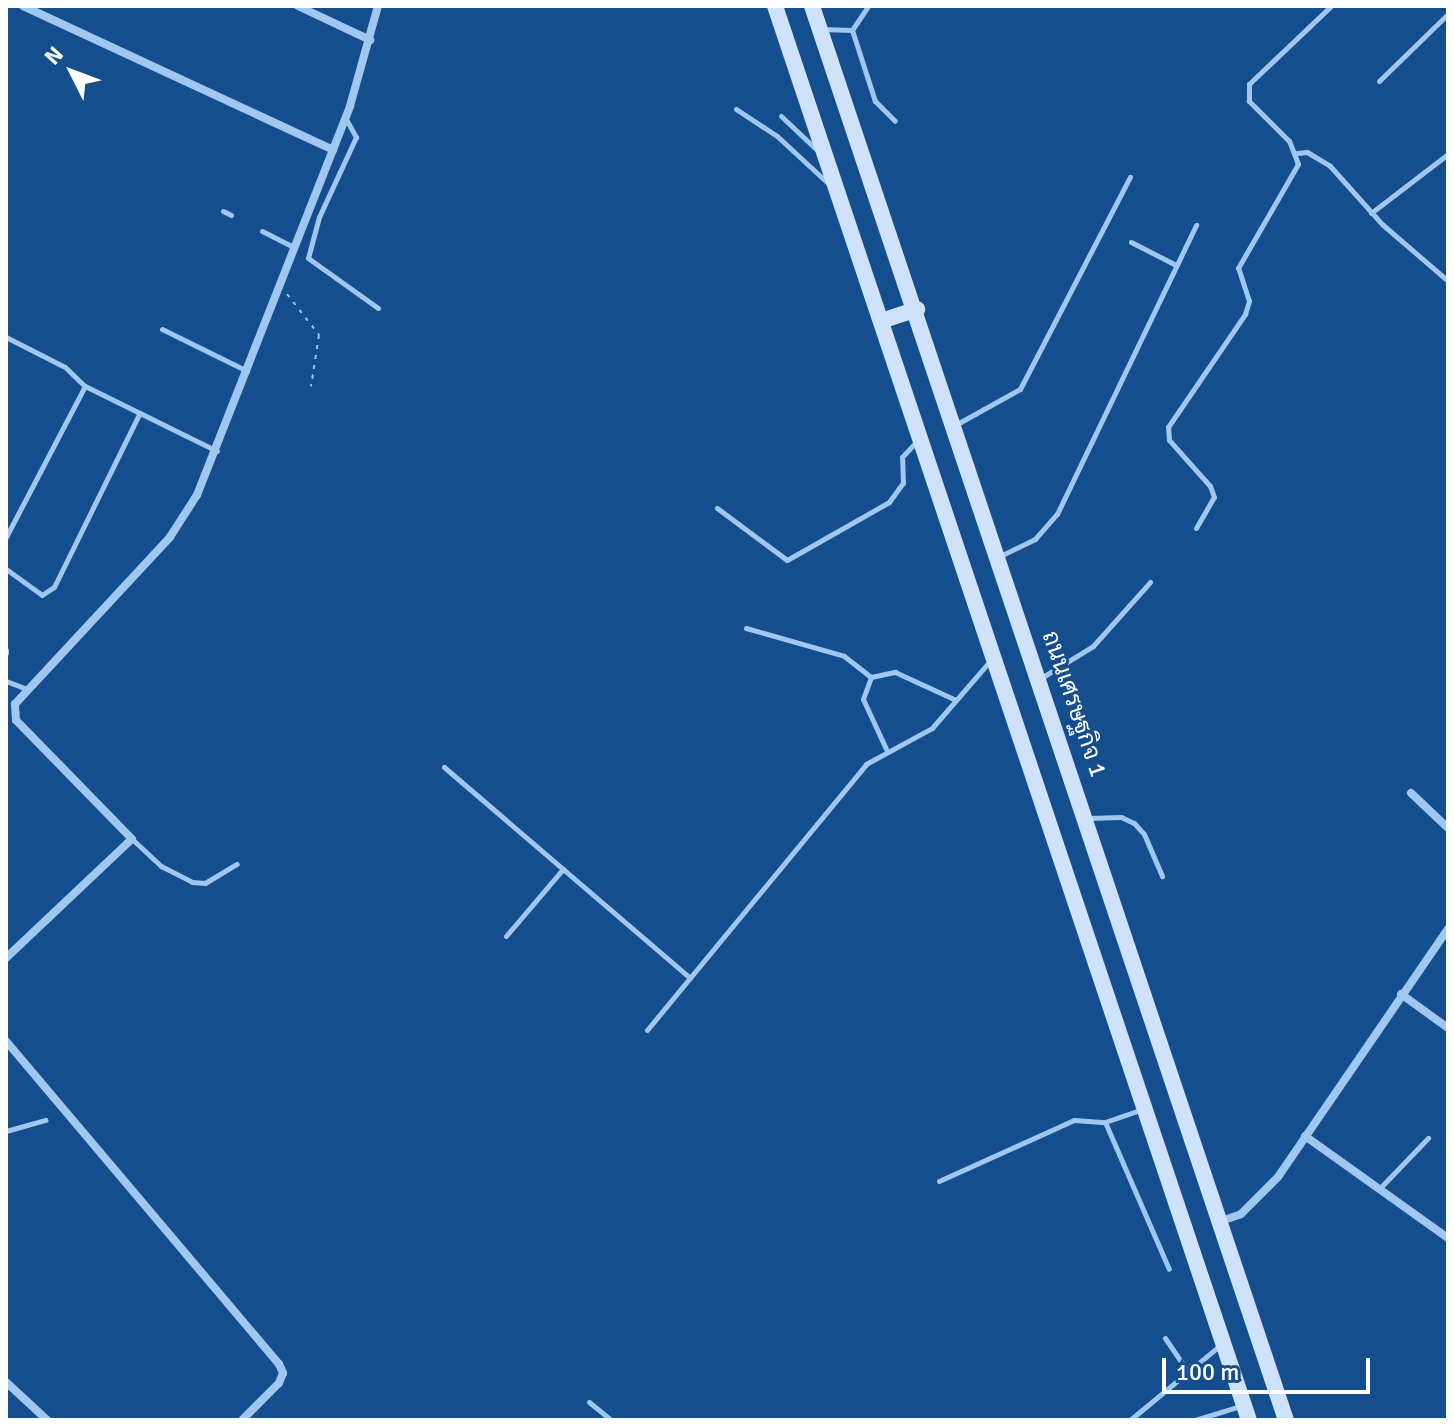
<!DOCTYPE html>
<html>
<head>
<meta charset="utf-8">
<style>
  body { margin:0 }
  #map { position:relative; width:1454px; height:1426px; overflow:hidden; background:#154e8e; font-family:Signika,Sarabun,sans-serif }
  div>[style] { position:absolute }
  .path>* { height:2px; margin-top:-1px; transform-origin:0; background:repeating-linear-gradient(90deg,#a0c7f0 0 4px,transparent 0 10px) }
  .lane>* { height:5px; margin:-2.5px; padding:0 2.5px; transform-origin:2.5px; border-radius:2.5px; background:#a0c7f0 }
  .street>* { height:8px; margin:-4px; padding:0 4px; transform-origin:4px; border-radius:4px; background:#a0c7f0 }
  .secondary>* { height:16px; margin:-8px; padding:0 8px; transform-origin:8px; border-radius:8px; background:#cee3fb }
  span { translate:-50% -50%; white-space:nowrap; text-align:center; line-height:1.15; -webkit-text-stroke:6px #154e8e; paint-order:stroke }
  .street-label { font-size:24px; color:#fff }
  .frame { position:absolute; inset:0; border:8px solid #fff; pointer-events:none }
  .north { position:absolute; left:32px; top:32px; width:80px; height:80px; -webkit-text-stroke:6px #154e8e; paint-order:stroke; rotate:312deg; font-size:22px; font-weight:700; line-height:32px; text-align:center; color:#fff }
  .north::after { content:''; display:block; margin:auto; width:28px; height:36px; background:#fff; clip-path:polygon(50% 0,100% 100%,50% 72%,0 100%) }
  .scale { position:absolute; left:1162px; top:1358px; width:208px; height:36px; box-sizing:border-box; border:4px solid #fff; border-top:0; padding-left:10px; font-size:24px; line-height:28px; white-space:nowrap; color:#fff; -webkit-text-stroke:6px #154e8e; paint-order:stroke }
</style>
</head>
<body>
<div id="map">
  <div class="path">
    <div style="left:287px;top:294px;width:52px;rotate:52deg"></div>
    <div style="left:319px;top:335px;width:52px;rotate:98.9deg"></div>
  </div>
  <div class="lane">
    <div style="left:821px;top:29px;width:31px;rotate:2deg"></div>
    <div style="left:852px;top:30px;width:75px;rotate:72.1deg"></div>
    <div style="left:875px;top:101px;width:28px;rotate:45deg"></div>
    <div style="left:852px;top:30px;width:29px;rotate:-56deg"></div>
    <div style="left:1379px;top:81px;width:96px;rotate:-44.2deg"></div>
    <div style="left:736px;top:109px;width:49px;rotate:33.4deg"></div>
    <div style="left:777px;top:136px;width:74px;rotate:42.8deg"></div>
    <div style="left:781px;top:116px;width:51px;rotate:43.4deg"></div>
    <div style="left:346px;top:119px;width:21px;rotate:61deg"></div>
    <div style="left:356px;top:137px;width:88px;rotate:114.8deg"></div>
    <div style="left:319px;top:217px;width:42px;rotate:105deg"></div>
    <div style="left:308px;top:258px;width:86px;rotate:35.5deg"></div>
    <div style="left:1297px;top:153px;width:10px;rotate:-6deg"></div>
    <div style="left:1307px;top:152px;width:27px;rotate:31deg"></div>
    <div style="left:1330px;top:166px;width:79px;rotate:48.1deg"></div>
    <div style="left:1383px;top:225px;width:86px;rotate:40.7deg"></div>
    <div style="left:223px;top:211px;width:9px;rotate:27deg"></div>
    <div style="left:1371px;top:213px;width:97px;rotate:-37.5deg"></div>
    <div style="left:262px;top:231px;width:36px;rotate:27deg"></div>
    <div style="left:1131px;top:242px;width:51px;rotate:27.1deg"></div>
    <div style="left:162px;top:329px;width:95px;rotate:26.3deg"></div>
    <div style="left:6px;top:337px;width:66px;rotate:27deg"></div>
    <div style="left:65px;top:367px;width:28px;rotate:44deg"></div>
    <div style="left:957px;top:424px;width:72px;rotate:-29.1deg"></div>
    <div style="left:1020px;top:389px;width:239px;rotate:-62.6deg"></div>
    <div style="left:717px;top:508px;width:87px;rotate:36.6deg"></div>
    <div style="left:787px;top:560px;width:117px;rotate:-29.6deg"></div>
    <div style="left:889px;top:502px;width:24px;rotate:-54deg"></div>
    <div style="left:903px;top:483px;width:26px;rotate:-92deg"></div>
    <div style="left:902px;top:457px;width:21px;rotate:-47deg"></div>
    <div style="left:1196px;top:528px;width:36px;rotate:-60deg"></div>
    <div style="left:1214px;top:497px;width:12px;rotate:-110deg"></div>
    <div style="left:1210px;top:486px;width:62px;rotate:-131.7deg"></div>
    <div style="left:1169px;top:440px;width:13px;rotate:-94deg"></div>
    <div style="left:1168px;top:427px;width:137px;rotate:-55.7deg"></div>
    <div style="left:1245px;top:314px;width:14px;rotate:-73deg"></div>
    <div style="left:1249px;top:301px;width:35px;rotate:-108deg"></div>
    <div style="left:1238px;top:268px;width:120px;rotate:-60deg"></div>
    <div style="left:1298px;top:164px;width:25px;rotate:-111deg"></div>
    <div style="left:1289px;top:141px;width:57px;rotate:-135deg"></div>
    <div style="left:1249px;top:101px;width:17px;rotate:-90deg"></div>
    <div style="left:1249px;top:84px;width:113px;rotate:-43.6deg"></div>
    <div style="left:6px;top:537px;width:170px;rotate:-62.4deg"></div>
    <div style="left:85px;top:386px;width:147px;rotate:26.2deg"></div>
    <div style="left:1000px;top:556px;width:39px;rotate:-26deg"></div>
    <div style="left:1035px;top:539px;width:33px;rotate:-49deg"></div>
    <div style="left:1057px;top:514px;width:321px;rotate:-64.3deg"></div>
    <div style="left:6px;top:569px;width:44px;rotate:35.8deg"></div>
    <div style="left:42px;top:595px;width:14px;rotate:-34deg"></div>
    <div style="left:54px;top:587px;width:193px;rotate:-63.8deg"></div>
    <div style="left:746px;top:628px;width:102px;rotate:15.9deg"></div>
    <div style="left:844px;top:656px;width:34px;rotate:38deg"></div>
    <div style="left:6px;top:650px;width:3px;rotate:90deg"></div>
    <div style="left:1041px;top:678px;width:61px;rotate:-31.6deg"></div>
    <div style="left:1093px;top:646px;width:86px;rotate:-48.3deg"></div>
    <div style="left:6px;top:681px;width:22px;rotate:21deg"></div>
    <div style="left:887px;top:751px;width:57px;rotate:-114.8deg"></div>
    <div style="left:863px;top:699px;width:23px;rotate:-70deg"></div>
    <div style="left:871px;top:677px;width:25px;rotate:-12deg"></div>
    <div style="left:895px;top:672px;width:67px;rotate:24.7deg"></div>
    <div style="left:444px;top:767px;width:324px;rotate:40.6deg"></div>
    <div style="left:1089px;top:818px;width:32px;rotate:-2deg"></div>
    <div style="left:1121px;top:817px;width:14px;rotate:25deg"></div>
    <div style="left:1134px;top:823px;width:15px;rotate:48deg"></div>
    <div style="left:1144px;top:834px;width:46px;rotate:66.8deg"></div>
    <div style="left:132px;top:839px;width:40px;rotate:43deg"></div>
    <div style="left:161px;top:866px;width:35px;rotate:27deg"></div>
    <div style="left:192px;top:882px;width:13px;rotate:4deg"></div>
    <div style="left:205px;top:883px;width:37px;rotate:-31deg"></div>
    <div style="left:506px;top:936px;width:88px;rotate:-49.6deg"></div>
    <div style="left:647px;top:1030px;width:345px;rotate:-50.5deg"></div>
    <div style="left:866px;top:764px;width:75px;rotate:-28.6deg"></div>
    <div style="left:932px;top:728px;width:89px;rotate:-49.1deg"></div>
    <div style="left:1105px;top:1122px;width:160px;rotate:66.5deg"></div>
    <div style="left:6px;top:1131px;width:41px;rotate:-15.8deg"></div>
    <div style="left:939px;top:1181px;width:148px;rotate:-24.3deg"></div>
    <div style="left:1074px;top:1120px;width:31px;rotate:4deg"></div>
    <div style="left:1105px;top:1122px;width:39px;rotate:-19deg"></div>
    <div style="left:1379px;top:1189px;width:71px;rotate:-46.1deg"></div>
    <div style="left:1165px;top:1338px;width:41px;rotate:55.9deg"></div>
    <div style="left:589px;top:1402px;width:28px;rotate:39deg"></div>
    <div style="left:1130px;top:1420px;width:116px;rotate:-39.7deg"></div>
    <div style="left:1195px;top:1420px;width:47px;rotate:-17.3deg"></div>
  </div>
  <div class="street">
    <div style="left:23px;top:6px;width:342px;rotate:24.9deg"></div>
    <div style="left:298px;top:6px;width:80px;rotate:25.3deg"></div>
    <div style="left:1411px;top:793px;width:51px;rotate:43.4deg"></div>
    <div style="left:6px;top:958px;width:173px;rotate:-43.4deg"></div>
    <div style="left:132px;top:839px;width:166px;rotate:-134.3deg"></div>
    <div style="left:16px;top:720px;width:16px;rotate:-94deg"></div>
    <div style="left:15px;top:704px;width:228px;rotate:-47.1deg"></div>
    <div style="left:170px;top:537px;width:50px;rotate:-57.3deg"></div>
    <div style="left:197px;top:495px;width:418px;rotate:-68.5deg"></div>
    <div style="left:350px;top:106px;width:104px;rotate:-74.4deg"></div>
    <div style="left:1401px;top:994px;width:58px;rotate:35.9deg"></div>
    <div style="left:6px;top:1041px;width:423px;rotate:49.8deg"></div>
    <div style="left:279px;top:1364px;width:10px;rotate:66deg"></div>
    <div style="left:283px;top:1373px;width:11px;rotate:112deg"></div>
    <div style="left:279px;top:1383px;width:52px;rotate:135deg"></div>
    <div style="left:1305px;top:1136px;width:176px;rotate:35.5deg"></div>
    <div style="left:1221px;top:1221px;width:21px;rotate:-19deg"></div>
    <div style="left:1241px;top:1214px;width:52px;rotate:-45deg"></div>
    <div style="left:1278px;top:1177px;width:301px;rotate:-55.6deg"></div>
    <div style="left:6px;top:1382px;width:56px;rotate:42.8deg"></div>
  </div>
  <div class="secondary">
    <div style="left:775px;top:6px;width:1491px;rotate:71.47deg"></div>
    <div style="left:812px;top:6px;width:1491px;rotate:71.47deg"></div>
    <div style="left:884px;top:320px;width:35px;rotate:-18deg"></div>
  </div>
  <div class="street-label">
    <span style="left:1074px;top:704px;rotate:71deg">ถนนเศรษฐกิจ 1</span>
  </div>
  <div class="frame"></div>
  <div class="north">N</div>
  <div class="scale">100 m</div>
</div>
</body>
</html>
